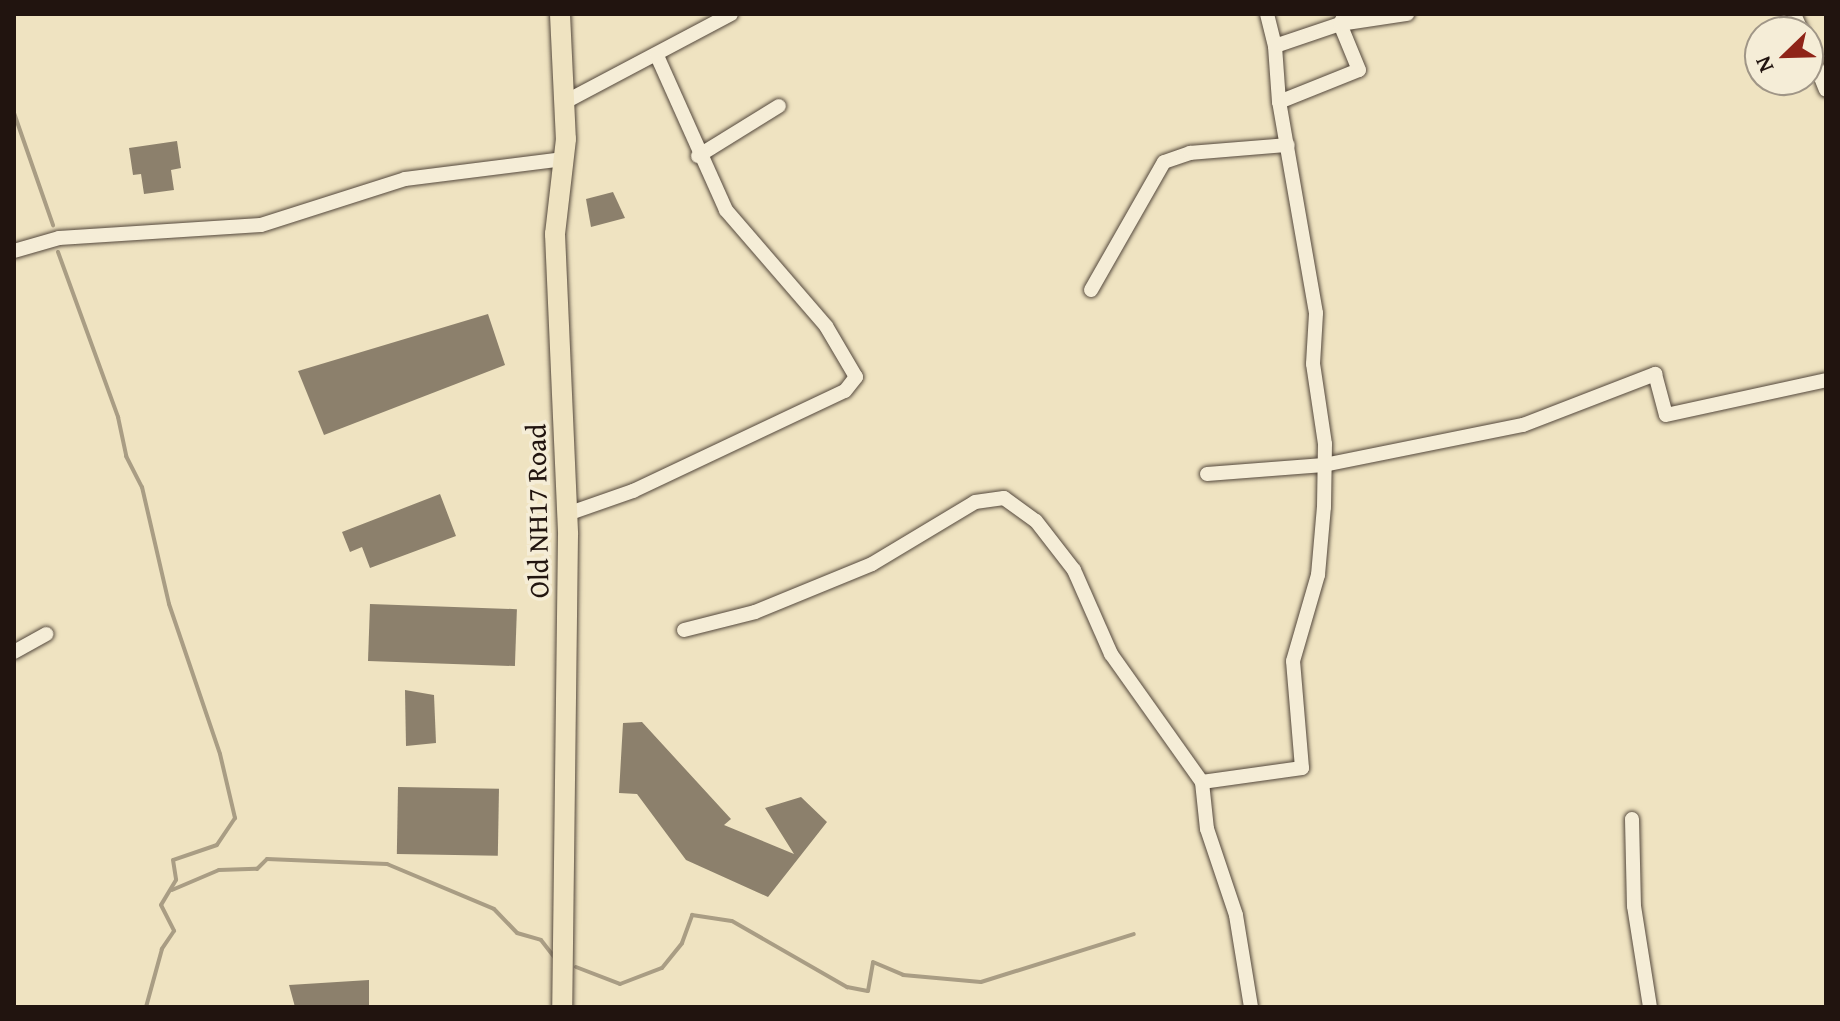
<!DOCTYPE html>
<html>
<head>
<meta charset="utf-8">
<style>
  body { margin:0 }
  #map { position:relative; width:1840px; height:1021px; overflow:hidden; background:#efe3c1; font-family:"Gentium Book Plus",serif }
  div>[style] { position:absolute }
  .stream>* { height:4px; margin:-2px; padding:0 2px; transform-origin:2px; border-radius:2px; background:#a99d84 }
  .building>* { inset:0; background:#8c806c; transform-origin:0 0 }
  .roads { filter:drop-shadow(0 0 2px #54483c) drop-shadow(0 0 2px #54483c) }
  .street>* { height:14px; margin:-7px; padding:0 7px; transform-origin:7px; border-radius:7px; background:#f5edd7 }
  .primary>* { height:20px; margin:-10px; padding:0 10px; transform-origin:10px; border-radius:10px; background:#efe3c1 }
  span { translate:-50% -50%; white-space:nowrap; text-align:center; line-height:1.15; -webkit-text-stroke:7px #f5edd7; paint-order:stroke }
  .street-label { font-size:28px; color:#21140f }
  .frame { position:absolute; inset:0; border:16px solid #21140f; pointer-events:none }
  .north { position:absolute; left:1744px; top:16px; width:80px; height:80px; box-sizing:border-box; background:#f5edd7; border:2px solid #a09687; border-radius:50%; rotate:247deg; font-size:22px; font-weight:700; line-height:32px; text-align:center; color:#21140f }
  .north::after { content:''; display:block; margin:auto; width:28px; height:36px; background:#8f2418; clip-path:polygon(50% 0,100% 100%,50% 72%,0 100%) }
</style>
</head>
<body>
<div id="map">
  <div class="stream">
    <div style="left:14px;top:113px;width:119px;rotate:70.8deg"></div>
    <div style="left:58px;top:252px;width:176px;rotate:70deg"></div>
    <div style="left:118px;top:417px;width:40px;rotate:78deg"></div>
    <div style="left:126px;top:456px;width:35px;rotate:63deg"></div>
    <div style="left:142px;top:487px;width:120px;rotate:77deg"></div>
    <div style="left:169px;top:604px;width:158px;rotate:71.2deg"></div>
    <div style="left:220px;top:754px;width:66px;rotate:76.8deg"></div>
    <div style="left:235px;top:818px;width:32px;rotate:124deg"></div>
    <div style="left:217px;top:845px;width:46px;rotate:161.2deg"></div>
    <div style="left:173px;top:860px;width:20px;rotate:81deg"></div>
    <div style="left:176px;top:880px;width:29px;rotate:121deg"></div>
    <div style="left:161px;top:905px;width:29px;rotate:63deg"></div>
    <div style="left:174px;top:931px;width:22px;rotate:124deg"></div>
    <div style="left:162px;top:949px;width:60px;rotate:105.4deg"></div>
    <div style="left:172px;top:890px;width:51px;rotate:-23.1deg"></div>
    <div style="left:219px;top:870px;width:38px;rotate:-2deg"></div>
    <div style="left:257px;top:869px;width:14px;rotate:-45deg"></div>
    <div style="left:267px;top:859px;width:120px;rotate:2.4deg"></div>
    <div style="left:387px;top:864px;width:116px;rotate:22.8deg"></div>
    <div style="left:494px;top:909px;width:33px;rotate:46deg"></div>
    <div style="left:517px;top:933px;width:25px;rotate:16deg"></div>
    <div style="left:541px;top:940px;width:24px;rotate:52deg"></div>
    <div style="left:576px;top:967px;width:47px;rotate:21.1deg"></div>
    <div style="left:620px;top:984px;width:45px;rotate:-20.9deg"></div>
    <div style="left:662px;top:968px;width:32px;rotate:-51deg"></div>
    <div style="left:682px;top:943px;width:30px;rotate:-70deg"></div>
    <div style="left:692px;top:915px;width:40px;rotate:8.5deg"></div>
    <div style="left:732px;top:921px;width:133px;rotate:29.9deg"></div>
    <div style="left:847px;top:987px;width:21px;rotate:11deg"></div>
    <div style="left:868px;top:991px;width:29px;rotate:-80deg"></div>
    <div style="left:873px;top:962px;width:33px;rotate:23deg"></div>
    <div style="left:903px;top:975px;width:78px;rotate:5.1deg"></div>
    <div style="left:981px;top:982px;width:160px;rotate:-17.4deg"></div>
  </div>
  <div class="building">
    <div style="clip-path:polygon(177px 141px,181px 168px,171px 170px,174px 190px,144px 194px,141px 174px,133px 175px,129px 148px)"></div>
    <div style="clip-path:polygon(613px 192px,625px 218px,591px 227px,586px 199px)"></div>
    <div style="clip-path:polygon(488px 314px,505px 365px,324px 435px,298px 371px)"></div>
    <div style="clip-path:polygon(440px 494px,456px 536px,370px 568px,362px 547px,350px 552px,342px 532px)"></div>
    <div style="left:370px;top:604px;width:147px;height:57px;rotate:2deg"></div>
    <div style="clip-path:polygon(405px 690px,434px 695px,436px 743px,406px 746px)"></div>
    <div style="clip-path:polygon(642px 722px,731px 819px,724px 825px,794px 854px,765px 808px,801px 797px,827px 822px,768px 897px,686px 860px,637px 794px,619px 793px,623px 723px)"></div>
    <div style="left:398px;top:787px;width:101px;height:67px;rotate:1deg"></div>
    <div style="clip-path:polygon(369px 980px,369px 1007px,295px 1007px,289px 985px)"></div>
  </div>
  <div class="roads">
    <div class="street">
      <div style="left:1267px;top:14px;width:33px;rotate:76deg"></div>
      <div style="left:1794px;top:14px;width:20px;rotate:66deg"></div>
      <div style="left:1808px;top:45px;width:48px;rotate:68.2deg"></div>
      <div style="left:1279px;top:102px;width:56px;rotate:-94.1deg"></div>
      <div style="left:1275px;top:46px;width:69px;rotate:-18.7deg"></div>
      <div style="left:1340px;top:24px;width:7px;rotate:-63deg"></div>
      <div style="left:563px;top:103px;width:190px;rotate:-27.9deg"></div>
      <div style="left:698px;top:156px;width:95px;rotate:-31.7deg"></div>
      <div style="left:14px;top:251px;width:47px;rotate:-16.1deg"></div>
      <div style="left:59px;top:238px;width:202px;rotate:-3.7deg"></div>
      <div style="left:261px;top:225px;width:151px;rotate:-17.7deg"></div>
      <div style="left:405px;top:179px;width:160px;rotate:-7.2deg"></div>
      <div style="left:1091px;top:290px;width:147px;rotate:-60.3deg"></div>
      <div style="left:1164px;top:162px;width:28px;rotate:-19deg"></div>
      <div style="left:1190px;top:153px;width:98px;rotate:-4.7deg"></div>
      <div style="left:1207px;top:474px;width:117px;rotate:-4.4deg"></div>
      <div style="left:1324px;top:465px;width:203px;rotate:-11.4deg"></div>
      <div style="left:1523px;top:425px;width:142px;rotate:-21.1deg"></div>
      <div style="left:1655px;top:374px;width:42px;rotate:75deg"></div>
      <div style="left:1666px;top:415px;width:164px;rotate:-12.3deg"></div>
      <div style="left:567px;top:514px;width:70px;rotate:-19.2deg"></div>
      <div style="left:633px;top:491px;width:234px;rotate:-25.3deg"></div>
      <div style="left:845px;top:391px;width:18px;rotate:-52deg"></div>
      <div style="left:856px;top:377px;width:59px;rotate:-120.5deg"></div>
      <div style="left:826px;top:326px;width:153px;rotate:-130.8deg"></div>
      <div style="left:726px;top:210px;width:169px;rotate:-114.1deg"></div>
      <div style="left:684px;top:630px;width:73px;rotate:-14.2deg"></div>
      <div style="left:755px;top:612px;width:126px;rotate:-22.3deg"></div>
      <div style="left:872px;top:564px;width:120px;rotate:-31deg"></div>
      <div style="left:975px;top:502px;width:29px;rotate:-8deg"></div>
      <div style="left:1004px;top:498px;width:39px;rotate:36deg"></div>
      <div style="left:1036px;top:521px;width:62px;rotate:52.2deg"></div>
      <div style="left:1074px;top:570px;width:92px;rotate:66.2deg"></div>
      <div style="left:1111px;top:654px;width:157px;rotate:54.6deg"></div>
      <div style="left:14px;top:652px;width:37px;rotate:-29deg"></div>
      <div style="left:1632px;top:819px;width:87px;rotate:88.7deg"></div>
      <div style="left:1634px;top:906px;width:102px;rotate:81deg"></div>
      <div style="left:1251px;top:1007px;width:93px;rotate:-99.3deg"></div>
      <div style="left:1236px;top:915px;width:91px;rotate:-108.6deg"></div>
      <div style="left:1207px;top:829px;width:47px;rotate:-96.1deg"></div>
      <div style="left:1202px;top:782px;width:101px;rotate:-8deg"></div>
      <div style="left:1302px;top:768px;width:107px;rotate:-94.8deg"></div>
      <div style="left:1293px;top:661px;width:90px;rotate:-73.8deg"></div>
      <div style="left:1318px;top:575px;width:68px;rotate:-85deg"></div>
      <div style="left:1324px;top:507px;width:63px;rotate:-89.1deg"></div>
      <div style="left:1325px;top:444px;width:81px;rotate:-98.5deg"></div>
      <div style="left:1313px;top:364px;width:51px;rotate:-86.6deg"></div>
      <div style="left:1316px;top:313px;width:214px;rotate:-99.9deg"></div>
      <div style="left:1279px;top:102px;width:86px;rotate:-21.8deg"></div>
      <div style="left:1359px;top:70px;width:50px;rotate:-112.4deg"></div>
      <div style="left:1340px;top:24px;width:68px;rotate:-8.5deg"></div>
    </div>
    <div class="primary">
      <div style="left:560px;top:14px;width:125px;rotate:87.3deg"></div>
      <div style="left:566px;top:139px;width:96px;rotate:96.6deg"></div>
      <div style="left:555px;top:234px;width:301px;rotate:87.5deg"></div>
      <div style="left:568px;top:535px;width:472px;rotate:90.7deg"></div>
    </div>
  </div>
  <div class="street-label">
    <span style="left:537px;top:511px;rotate:-91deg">Old NH17 Road</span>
  </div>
  <div class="frame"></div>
  <div class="north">N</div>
</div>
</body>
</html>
